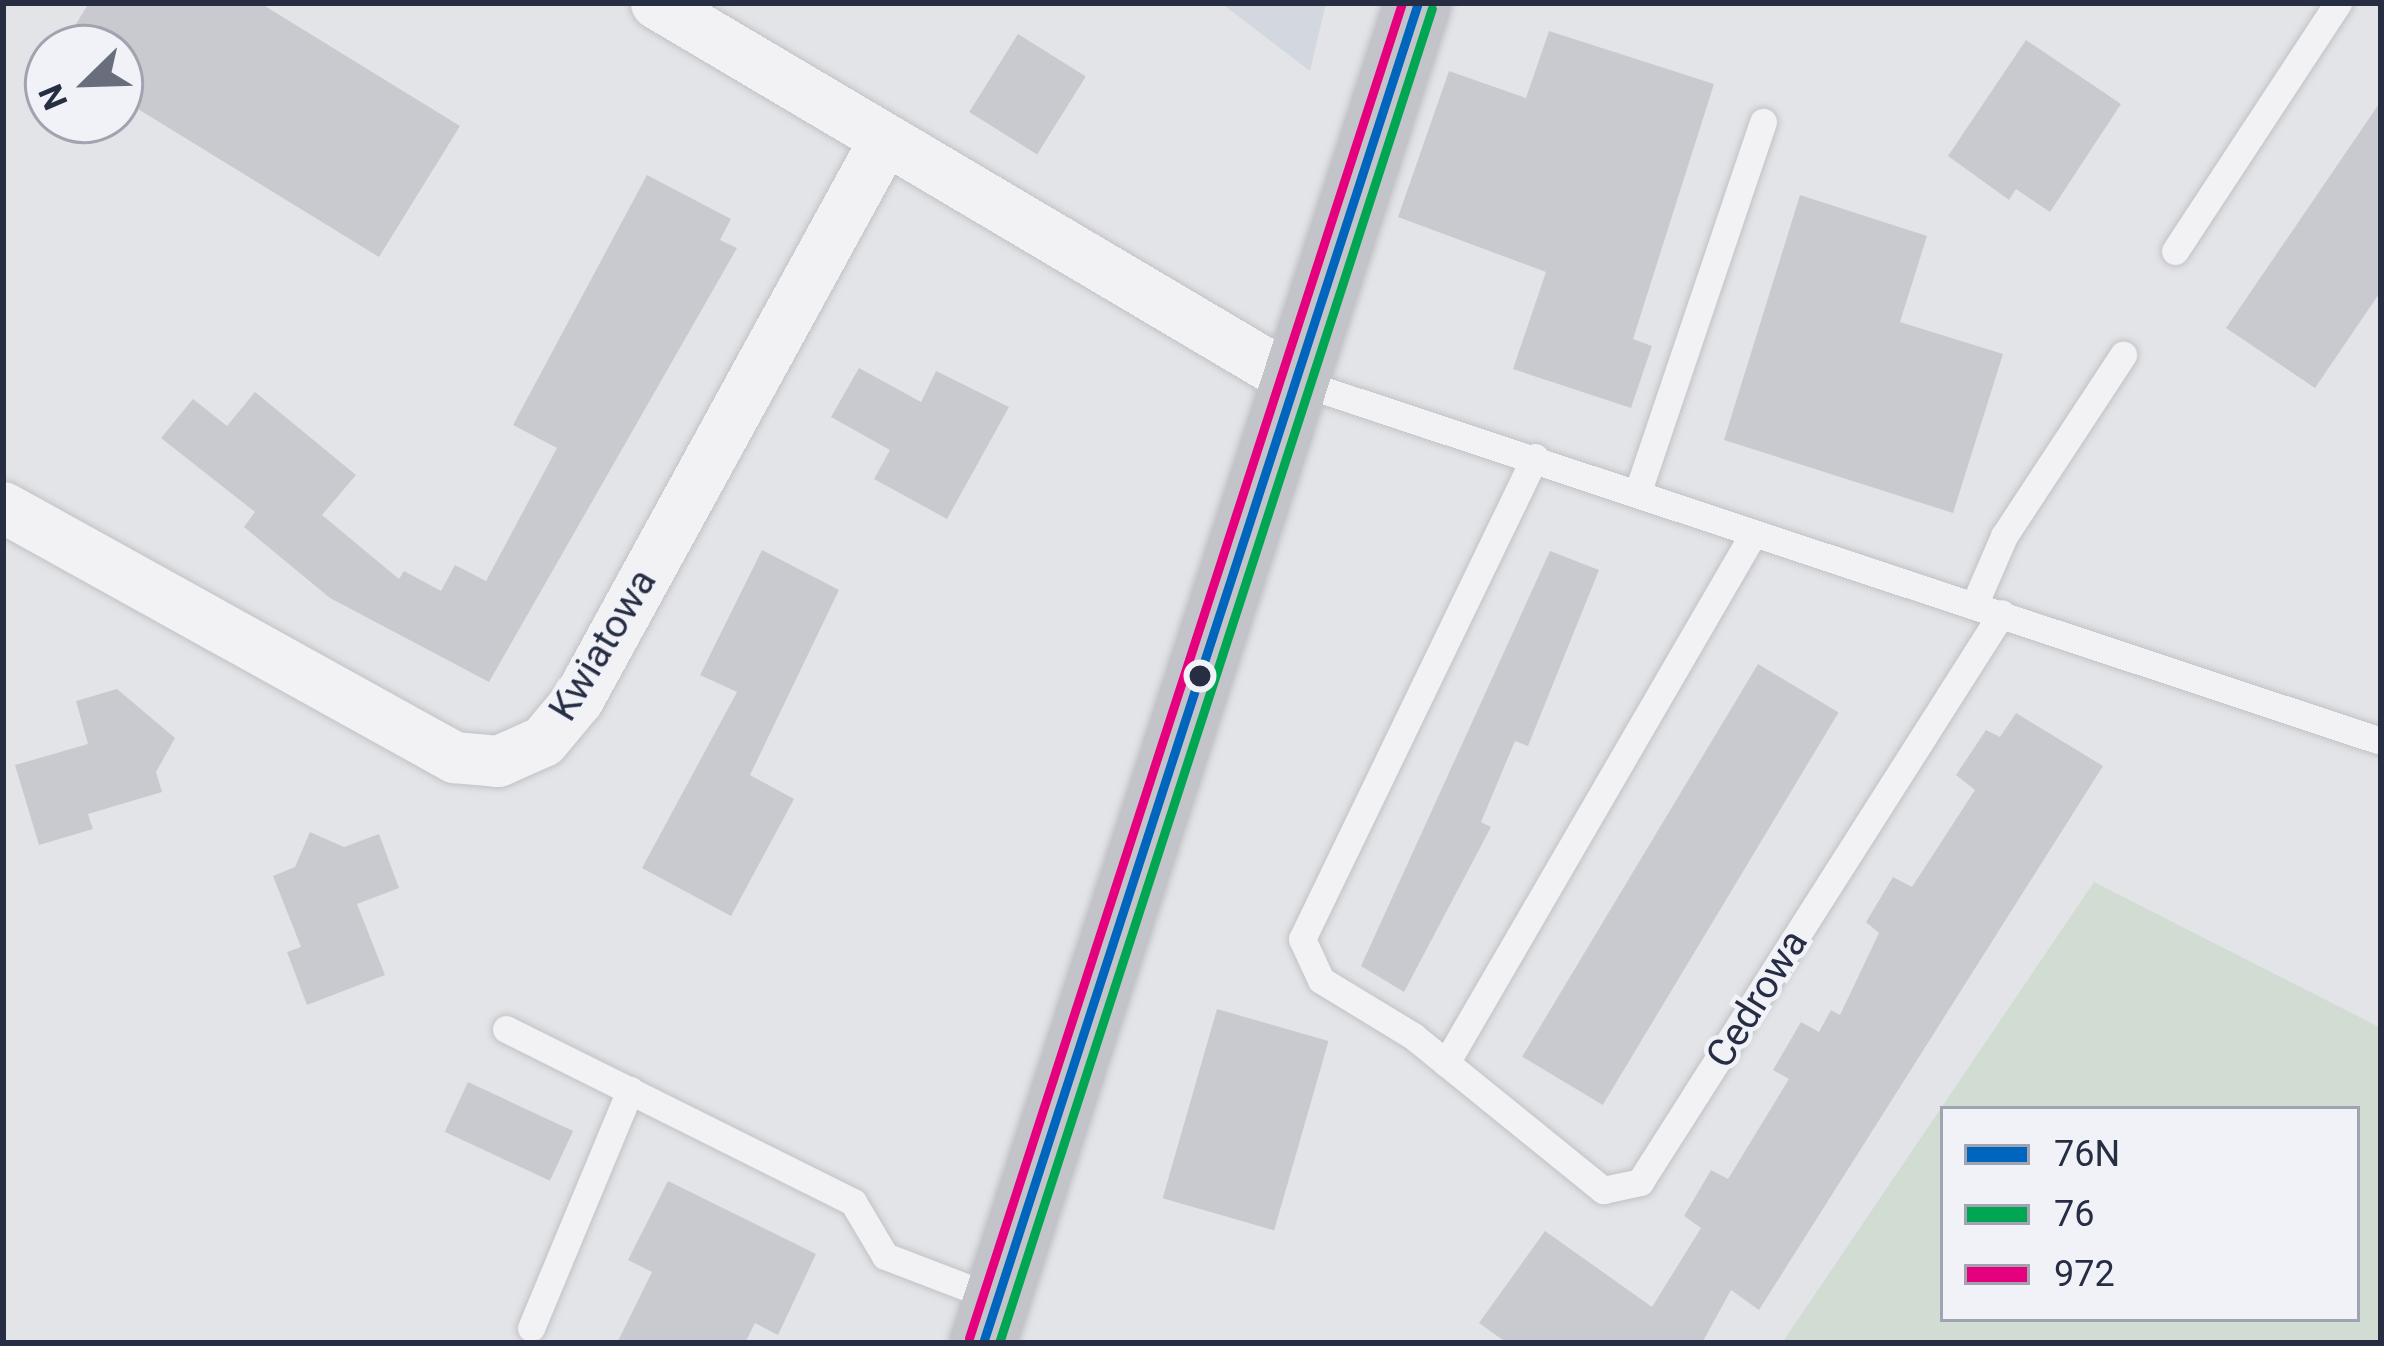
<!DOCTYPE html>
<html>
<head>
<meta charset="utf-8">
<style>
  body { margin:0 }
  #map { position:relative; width:2384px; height:1346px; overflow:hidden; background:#e3e4e8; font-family:Roboto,sans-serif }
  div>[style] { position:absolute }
  .built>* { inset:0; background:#d3d7df }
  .green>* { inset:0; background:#d1dcd2 }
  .building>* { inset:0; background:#c9cacf; transform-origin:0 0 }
  .roads { filter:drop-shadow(0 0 3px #c1c2c6) drop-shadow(0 0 3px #c1c2c6) }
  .lane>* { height:27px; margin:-13.5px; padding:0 13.5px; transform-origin:13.5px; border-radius:13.5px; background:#f2f2f4 }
  .street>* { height:51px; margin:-25.5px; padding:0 25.5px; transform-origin:25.5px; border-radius:25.5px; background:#f2f2f4 }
  .secondary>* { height:66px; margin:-33px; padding:0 33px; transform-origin:33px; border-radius:33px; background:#c3c4ca }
  .bus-1>* { height:9px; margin:-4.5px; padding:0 4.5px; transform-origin:4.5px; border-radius:4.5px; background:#0065bd }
  .bus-2>* { height:9px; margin:-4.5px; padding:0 4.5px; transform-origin:4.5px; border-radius:4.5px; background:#00a651 }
  .bus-3>* { height:9px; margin:-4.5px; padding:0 4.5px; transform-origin:4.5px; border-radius:4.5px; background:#e5007d }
  .dots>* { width:33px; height:33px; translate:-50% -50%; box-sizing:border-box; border:6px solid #f0f2f8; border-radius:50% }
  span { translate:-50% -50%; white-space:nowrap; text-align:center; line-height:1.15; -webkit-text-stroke:9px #f0f2f8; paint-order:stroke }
  .street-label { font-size:39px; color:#272e44 }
  .frame { position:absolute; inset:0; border:6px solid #272e44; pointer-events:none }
  .legend { position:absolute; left:1940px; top:1106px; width:420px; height:216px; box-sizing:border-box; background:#f0f2f8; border:3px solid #a0a4b0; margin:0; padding:15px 21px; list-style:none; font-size:36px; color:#272e44 }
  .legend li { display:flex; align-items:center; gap:24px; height:60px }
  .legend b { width:60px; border:3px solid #a0a4b0 }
  .north { position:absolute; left:24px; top:24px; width:120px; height:120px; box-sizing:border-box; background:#f0f2f8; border:3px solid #a0a4b0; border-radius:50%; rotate:247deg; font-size:33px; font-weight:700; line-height:48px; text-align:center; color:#272e44 }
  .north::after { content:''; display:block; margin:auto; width:42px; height:54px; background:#696e7d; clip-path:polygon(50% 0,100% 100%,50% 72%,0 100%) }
</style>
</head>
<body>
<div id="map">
  <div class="built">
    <div style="clip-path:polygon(1221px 3px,1326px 3px,1310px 71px)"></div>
  </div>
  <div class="green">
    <div style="clip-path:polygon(evenodd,2094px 882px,2381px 1028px,2381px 1343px,1782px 1343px,2094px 882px,1943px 1109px,2357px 1109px,2357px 1319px,1943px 1319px,1943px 1109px)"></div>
  </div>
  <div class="building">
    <div style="clip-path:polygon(89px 3px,260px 3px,460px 126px,379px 257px,120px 98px,120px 48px,61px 48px)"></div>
    <div style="clip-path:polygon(1549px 31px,1714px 84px,1633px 339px,1652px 346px,1631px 408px,1513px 369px,1546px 272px,1398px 217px,1449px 71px,1526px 98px)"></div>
    <div style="left:1018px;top:34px;width:80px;height:92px;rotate:32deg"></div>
    <div style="clip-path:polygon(2026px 40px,2121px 104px,2050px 212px,2016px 189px,2009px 200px,1948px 156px)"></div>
    <div style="clip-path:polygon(2381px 101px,2381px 291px,2315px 388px,2226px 328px)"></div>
    <div style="clip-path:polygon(647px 175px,731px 219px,720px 240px,737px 248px,489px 682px,330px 598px,244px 527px,255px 512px,161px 438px,193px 399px,227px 426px,255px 392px,356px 475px,322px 515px,399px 579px,404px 571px,441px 591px,455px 565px,486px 581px,557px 448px,513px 425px)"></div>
    <div style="clip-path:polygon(1800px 195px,1927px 236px,1900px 322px,2003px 354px,1953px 513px,1724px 440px)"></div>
    <div style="clip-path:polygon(859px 368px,921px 402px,936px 371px,1009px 407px,947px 519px,874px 479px,890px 450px,831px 417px)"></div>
    <div style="clip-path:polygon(762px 550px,839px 590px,750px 775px,794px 799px,731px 916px,642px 868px,737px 692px,700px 675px)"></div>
    <div style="clip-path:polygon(1550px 551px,1599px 570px,1528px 746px,1515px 741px,1481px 822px,1491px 827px,1404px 992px,1361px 966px)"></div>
    <div style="left:1758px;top:664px;width:94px;height:458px;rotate:31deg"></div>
    <div style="clip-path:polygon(117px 689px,175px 738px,156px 772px,162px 792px,88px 814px,93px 829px,39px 845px,15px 765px,88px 744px,76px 701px)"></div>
    <div style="clip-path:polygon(2016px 713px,2103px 766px,1759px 1310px,1731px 1290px,1702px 1343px,1507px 1343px,1479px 1323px,1545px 1231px,1652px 1307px,1701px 1228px,1684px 1216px,1711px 1170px,1728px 1179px,1789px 1079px,1773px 1070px,1801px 1022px,1819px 1032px,1831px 1010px,1840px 1015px,1879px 933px,1866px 922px,1893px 877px,1912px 887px,1975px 790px,1956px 775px,1986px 730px,2000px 737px)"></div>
    <div style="clip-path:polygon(310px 832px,344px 847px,379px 834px,399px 888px,357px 904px,385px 975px,307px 1005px,287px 952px,301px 947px,273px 876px,295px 867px)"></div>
    <div style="left:1217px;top:1009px;width:116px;height:197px;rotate:16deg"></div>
    <div style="left:468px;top:1082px;width:116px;height:55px;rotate:25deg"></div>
    <div style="clip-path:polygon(668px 1181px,816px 1254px,778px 1335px,755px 1323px,745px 1343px,617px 1343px,652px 1272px,628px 1260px)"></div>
  </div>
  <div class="roads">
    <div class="lane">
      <div style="left:2175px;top:251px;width:297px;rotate:-56.7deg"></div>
      <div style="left:1293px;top:380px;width:1146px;rotate:18.36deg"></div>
      <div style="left:1535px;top:457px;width:535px;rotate:115.8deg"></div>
      <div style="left:1302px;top:939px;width:45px;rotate:65.1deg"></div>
      <div style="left:1321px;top:980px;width:108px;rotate:31.3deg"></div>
      <div style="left:1413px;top:1036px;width:245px;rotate:39deg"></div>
      <div style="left:1603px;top:1190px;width:38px;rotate:-12deg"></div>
      <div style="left:1640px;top:1182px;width:674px;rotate:-57.54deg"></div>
      <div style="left:1637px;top:494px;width:393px;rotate:-71.3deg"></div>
      <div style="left:1975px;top:603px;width:73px;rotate:-66.6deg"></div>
      <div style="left:2004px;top:536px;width:217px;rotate:-56.7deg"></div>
      <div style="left:506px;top:1029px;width:388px;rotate:26.5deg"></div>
      <div style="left:853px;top:1202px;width:63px;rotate:59.3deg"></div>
      <div style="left:885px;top:1256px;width:120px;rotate:21deg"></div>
      <div style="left:1446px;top:1063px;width:609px;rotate:-59.86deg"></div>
      <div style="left:531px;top:1328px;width:258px;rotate:-67.4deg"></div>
    </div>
    <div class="street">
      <div style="left:656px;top:3px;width:740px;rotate:30.62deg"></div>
      <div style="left:3px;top:507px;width:516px;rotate:29deg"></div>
      <div style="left:454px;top:757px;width:44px;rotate:5.2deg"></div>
      <div style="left:498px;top:761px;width:49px;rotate:-24deg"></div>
      <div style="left:543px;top:741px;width:55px;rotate:-50.2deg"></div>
      <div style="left:578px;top:699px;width:637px;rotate:-61.3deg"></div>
    </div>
    <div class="secondary">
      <div style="left:983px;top:1343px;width:1409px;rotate:-72.02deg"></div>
    </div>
  </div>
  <div class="bus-1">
    <div style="left:983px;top:1343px;width:1409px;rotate:-72.02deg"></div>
  </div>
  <div class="bus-2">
    <div style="left:999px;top:1343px;width:1403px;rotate:-72.03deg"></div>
  </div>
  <div class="bus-3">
    <div style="left:969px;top:1338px;width:1403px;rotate:-72.03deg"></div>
  </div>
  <div class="dots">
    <div style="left:1200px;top:676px;background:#272e44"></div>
  </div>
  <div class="street-label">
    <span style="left:603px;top:645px;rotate:-59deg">Kwiatowa</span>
    <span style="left:1757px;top:999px;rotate:-58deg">Cedrowa</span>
  </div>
  <div class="frame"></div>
  <ul class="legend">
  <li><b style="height:15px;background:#0065bd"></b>76N</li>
  <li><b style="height:15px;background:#00a651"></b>76</li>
  <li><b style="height:15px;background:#e5007d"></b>972</li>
  </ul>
  <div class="north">N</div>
</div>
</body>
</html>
